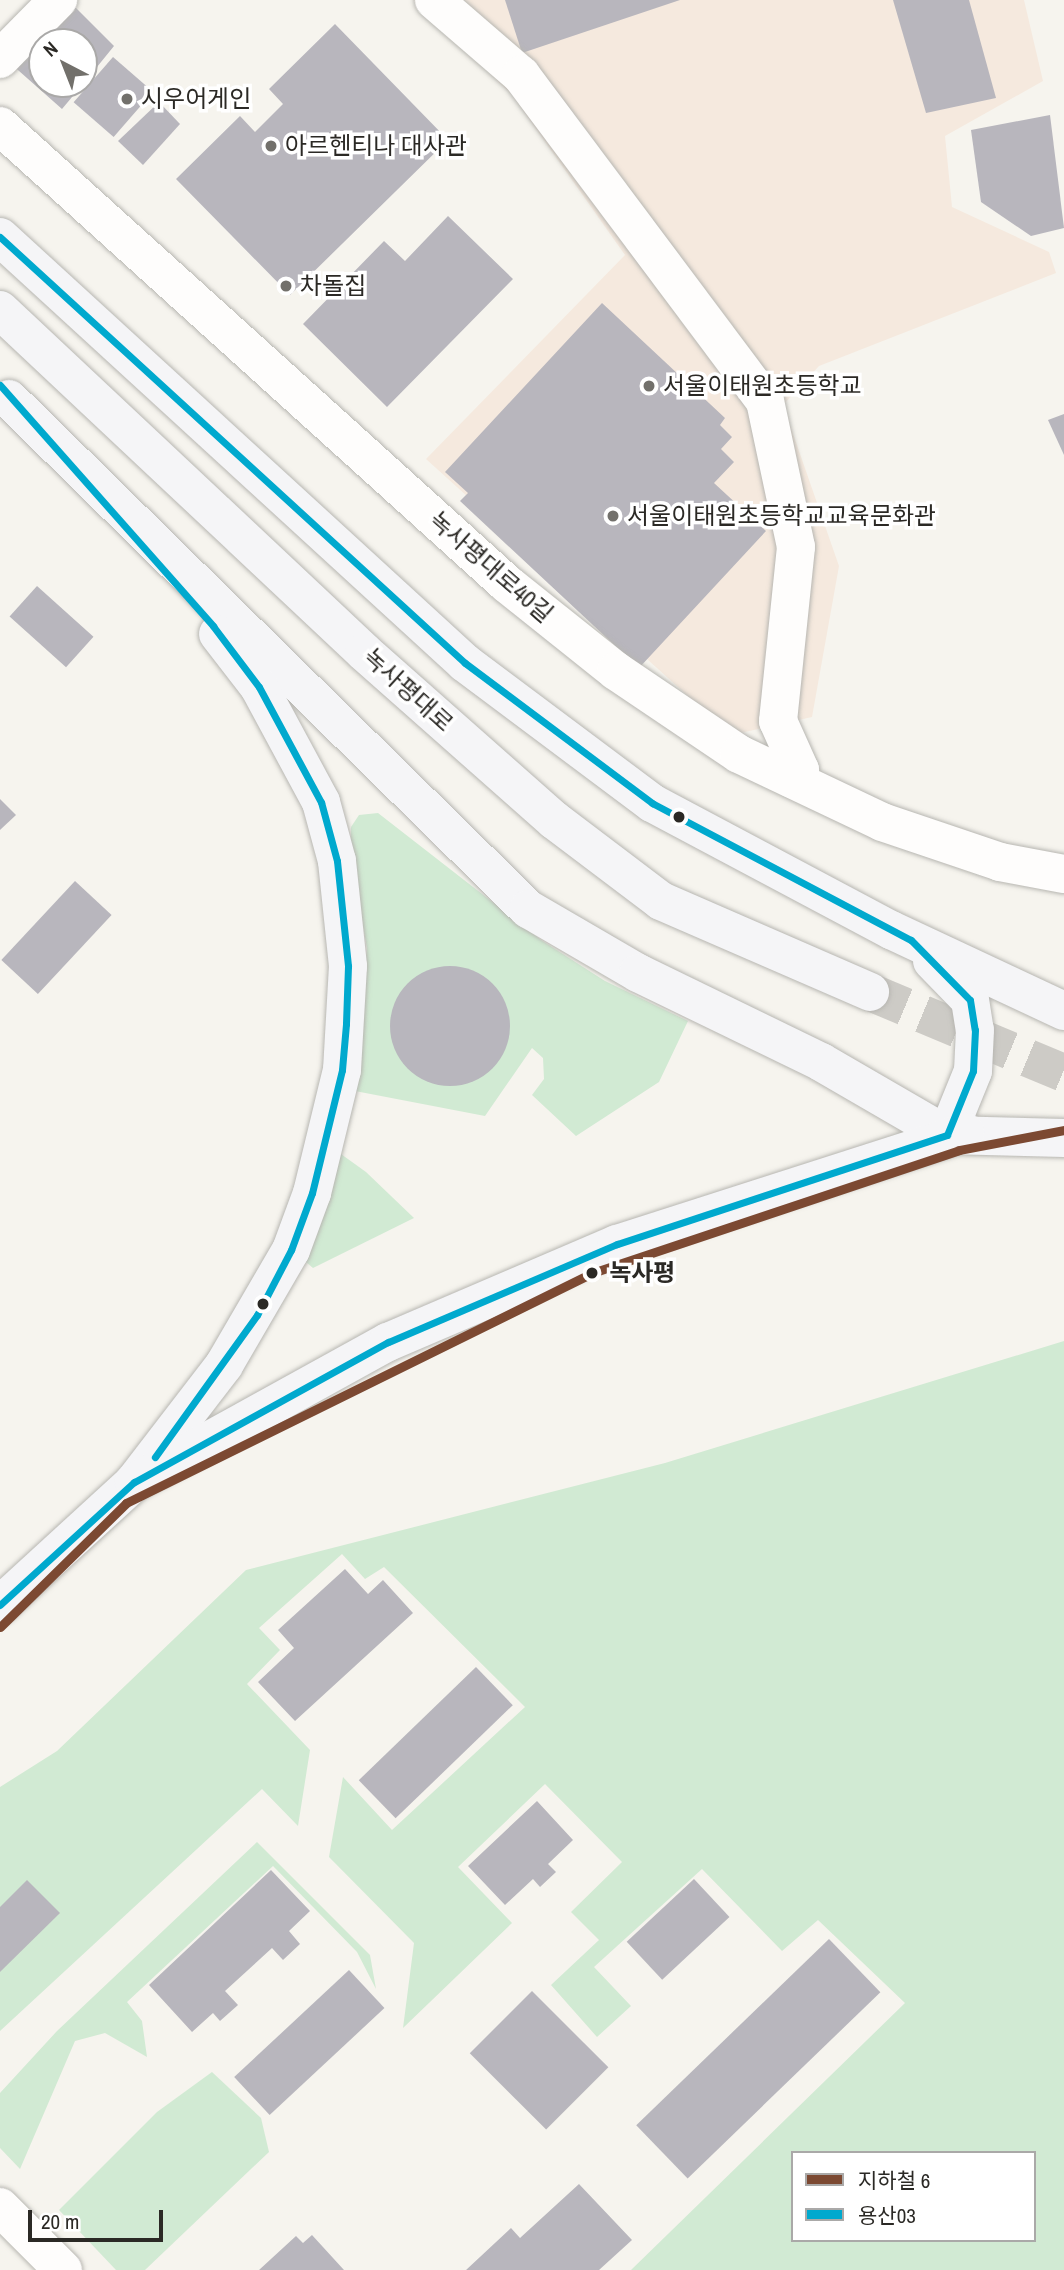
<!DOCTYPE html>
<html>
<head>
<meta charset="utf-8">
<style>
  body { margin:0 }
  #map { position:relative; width:1064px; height:2270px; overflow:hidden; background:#f6f4ee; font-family:"Archivo Narrow","Noto Sans KR",sans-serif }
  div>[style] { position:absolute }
  .education>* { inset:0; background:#f5e9de }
  .green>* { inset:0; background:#d1ead3 }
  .building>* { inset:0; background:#b8b6bd; transform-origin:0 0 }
  .round { border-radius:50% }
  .major-tunnel>* { height:38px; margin-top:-19px; transform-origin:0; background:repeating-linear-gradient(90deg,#cdcbc6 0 38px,transparent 0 57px) }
  .roads { filter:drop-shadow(0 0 2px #b7b6b1) drop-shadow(0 0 2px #b7b6b1) }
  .minor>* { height:38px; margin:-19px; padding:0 19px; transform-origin:19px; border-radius:19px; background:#fefdfc }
  .major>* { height:38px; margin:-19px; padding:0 19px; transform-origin:19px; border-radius:19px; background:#f5f5f7 }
  .bus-1>* { height:7px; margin:-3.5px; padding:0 3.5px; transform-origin:3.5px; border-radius:3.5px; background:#00a9ce }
  .metro-1>* { height:9px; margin:-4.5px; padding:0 4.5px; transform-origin:4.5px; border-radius:4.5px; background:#7c4932 }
  .dots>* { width:19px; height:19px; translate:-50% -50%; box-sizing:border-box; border:4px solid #fff; border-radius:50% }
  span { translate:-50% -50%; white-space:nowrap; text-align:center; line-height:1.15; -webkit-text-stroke:7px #fff; paint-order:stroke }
  .poi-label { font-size:24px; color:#2b2925 }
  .left { translate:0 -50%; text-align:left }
  .street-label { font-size:24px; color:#2b2925 }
  .stop-label { font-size:24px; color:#2b2925; font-weight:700 }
  .legend { position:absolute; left:791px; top:2151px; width:245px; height:91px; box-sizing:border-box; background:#fff; border:2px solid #aaa9a8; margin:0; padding:9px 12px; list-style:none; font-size:21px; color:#2b2925 }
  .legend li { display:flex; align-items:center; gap:14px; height:35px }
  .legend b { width:35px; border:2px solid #aaa9a8 }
  .north { position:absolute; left:28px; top:28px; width:70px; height:70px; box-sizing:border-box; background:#fff; border:2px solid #aaa9a8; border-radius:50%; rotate:318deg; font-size:19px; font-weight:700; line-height:28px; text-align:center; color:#2b2925 }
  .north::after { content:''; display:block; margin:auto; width:24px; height:32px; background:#72706b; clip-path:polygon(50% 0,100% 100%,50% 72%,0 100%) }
  .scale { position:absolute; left:28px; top:2210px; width:135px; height:32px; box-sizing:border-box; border:4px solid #2b2925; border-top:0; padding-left:9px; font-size:21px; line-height:24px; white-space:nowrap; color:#2b2925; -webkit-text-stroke:5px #fff; paint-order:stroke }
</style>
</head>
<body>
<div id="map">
  <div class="education">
    <div style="clip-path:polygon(413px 0,1024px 0,1043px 81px,945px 136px,952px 207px,1049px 252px,1056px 273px,819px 366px,783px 405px,839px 566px,812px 717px,731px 735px,426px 459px,625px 255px,512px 95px)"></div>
  </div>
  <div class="green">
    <div style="clip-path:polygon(378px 813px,541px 940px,605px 981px,688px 1021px,659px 1082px,576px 1136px,532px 1095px,544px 1079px,543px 1058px,532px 1048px,485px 1116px,355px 1091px,367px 948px,351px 860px,351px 827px,359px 815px)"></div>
    <div style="clip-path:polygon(327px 1144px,366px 1172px,414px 1218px,313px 1268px,294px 1252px)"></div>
    <div style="clip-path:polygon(evenodd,1064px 1341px,1064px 2270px,631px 2270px,905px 2003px,818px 1920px,782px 1951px,702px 1869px,594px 1967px,631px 2006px,597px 2037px,551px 1985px,599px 1940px,571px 1912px,622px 1862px,545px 1784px,458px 1867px,512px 1923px,403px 2028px,414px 1943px,329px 1857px,343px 1777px,392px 1830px,525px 1707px,384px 1567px,365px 1579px,342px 1554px,259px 1628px,280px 1650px,247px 1684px,310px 1750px,298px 1826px,262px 1789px,0 2031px,0 1787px,57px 1751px,246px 1570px,665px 1463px,1064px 1341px,793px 2153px,1034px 2153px,1034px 2240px,793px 2240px,793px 2153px)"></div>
    <div style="clip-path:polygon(257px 1842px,370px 1955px,376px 1989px,357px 1952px,273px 1866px,127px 2002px,142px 2021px,147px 2057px,105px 2033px,75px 2041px,20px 2169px,0 2148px,0 2093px,57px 2031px)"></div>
    <div style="clip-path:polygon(212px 2072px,261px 2118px,269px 2152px,145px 2270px,116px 2270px,59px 2210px,157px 2112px)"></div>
  </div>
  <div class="building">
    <div style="clip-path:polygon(505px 0,680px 0,522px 53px)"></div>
    <div style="clip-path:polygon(893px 0,969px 0,996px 98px,926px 113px)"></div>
    <div style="clip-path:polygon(70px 2px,114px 46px,84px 83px,84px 42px,42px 42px,42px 84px,83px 84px,62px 109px,10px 63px)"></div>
    <div style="clip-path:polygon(335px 24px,448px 140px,290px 295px,176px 179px,240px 116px,255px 132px,283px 104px,269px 89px)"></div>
    <div style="left:113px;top:57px;width:53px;height:60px;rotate:41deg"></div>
    <div style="clip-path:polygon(159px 102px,180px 124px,143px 165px,118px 141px)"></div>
    <div style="clip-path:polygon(1050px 115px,1064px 228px,1031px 236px,981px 202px,971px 130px)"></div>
    <div style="clip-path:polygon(448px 216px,513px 279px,387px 407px,303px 324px,384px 241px,405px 261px)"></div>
    <div style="clip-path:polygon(602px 303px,725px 418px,720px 425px,732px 437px,721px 449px,734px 462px,714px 483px,766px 531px,639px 668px,460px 501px,468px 493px,445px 472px)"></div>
    <div style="clip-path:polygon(1064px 414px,1064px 455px,1048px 420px)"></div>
    <div style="left:37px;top:586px;width:76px;height:41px;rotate:42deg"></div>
    <div style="clip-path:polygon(0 799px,16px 815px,0 830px)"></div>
    <div style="left:75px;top:881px;width:50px;height:108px;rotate:43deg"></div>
    <div class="round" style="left:390px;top:966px;width:120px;height:120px"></div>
    <div style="clip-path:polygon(345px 1569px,368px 1594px,383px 1580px,413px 1613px,295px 1721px,258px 1682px,294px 1648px,278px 1630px)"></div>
    <div style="left:476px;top:1667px;width:53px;height:163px;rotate:46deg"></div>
    <div style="clip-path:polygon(537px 1801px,573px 1840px,548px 1864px,556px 1872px,540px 1887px,533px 1879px,505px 1905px,468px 1866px)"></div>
    <div style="clip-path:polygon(271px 1870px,310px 1911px,289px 1931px,300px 1944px,283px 1960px,272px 1948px,225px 1991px,238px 2005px,220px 2021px,213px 2013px,192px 2032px,149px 1985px)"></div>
    <div style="left:694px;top:1879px;width:52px;height:92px;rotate:47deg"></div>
    <div style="clip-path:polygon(27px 1880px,60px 1913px,0 1972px,0 1907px)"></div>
    <div style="left:829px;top:1939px;width:74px;height:268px;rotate:46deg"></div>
    <div style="left:349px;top:1970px;width:52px;height:157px;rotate:47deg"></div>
    <div style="left:532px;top:1991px;width:108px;height:88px;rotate:45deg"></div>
    <div style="clip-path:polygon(579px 2184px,632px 2240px,599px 2270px,466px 2270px,511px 2228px,520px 2238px)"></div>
    <div style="clip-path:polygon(312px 2235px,344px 2270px,259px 2270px,296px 2236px,303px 2243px)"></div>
  </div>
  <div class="major-tunnel">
    <div style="left:870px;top:992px;width:210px;rotate:22.7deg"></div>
  </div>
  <div class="roads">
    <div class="minor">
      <div style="left:434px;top:0;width:115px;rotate:40.8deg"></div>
      <div style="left:521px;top:75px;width:407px;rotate:53.2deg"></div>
      <div style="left:765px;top:401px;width:149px;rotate:78deg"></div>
      <div style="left:796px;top:547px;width:175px;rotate:95.9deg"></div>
      <div style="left:778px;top:721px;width:54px;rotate:65.8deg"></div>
      <div style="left:800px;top:770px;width:12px;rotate:132deg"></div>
      <div style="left:0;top:59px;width:83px;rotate:-45.5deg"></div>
      <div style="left:0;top:126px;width:683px;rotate:42.09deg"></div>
      <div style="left:507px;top:584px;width:139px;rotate:38.6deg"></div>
      <div style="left:616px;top:671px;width:148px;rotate:34deg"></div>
      <div style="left:739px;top:754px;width:158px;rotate:25.4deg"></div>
      <div style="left:882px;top:822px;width:125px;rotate:18.7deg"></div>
      <div style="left:1000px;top:862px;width:65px;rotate:10.6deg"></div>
      <div style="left:0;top:2207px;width:89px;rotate:45deg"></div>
    </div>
    <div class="major">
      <div style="left:0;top:237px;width:631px;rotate:42.49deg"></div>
      <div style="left:465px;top:663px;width:234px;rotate:36.8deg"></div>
      <div style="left:652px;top:803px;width:271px;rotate:28deg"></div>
      <div style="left:891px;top:930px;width:191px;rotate:25.1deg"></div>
      <div style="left:0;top:310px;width:499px;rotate:43.2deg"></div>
      <div style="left:364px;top:652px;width:254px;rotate:41.5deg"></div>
      <div style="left:554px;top:820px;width:134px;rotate:37.1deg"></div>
      <div style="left:661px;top:901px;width:228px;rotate:23.5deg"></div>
      <div style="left:9px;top:399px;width:728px;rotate:44.5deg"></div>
      <div style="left:528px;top:909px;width:127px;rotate:30.2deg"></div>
      <div style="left:638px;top:973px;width:203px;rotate:25.9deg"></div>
      <div style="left:821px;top:1062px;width:146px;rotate:30.1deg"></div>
      <div style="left:947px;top:1135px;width:117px;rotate:1.5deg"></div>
      <div style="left:932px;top:961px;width:54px;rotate:45.7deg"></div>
      <div style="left:970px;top:1000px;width:30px;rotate:81deg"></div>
      <div style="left:975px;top:1030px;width:41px;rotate:92.8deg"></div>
      <div style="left:973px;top:1071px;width:69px;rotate:112.1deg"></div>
      <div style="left:134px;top:1482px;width:148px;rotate:-52.4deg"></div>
      <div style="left:224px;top:1365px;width:133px;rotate:-59.8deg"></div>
      <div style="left:291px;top:1250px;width:61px;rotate:-69.8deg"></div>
      <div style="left:312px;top:1193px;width:127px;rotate:-76.3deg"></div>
      <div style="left:342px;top:1070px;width:104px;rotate:-86.7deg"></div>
      <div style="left:348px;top:966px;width:106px;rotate:-96deg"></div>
      <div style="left:337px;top:861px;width:61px;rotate:-105.2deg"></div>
      <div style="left:321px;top:802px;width:131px;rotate:-118.3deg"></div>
      <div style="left:259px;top:687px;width:67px;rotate:-127.7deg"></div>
      <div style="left:0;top:1605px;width:182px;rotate:-42.5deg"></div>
      <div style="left:134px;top:1482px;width:290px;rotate:-28.9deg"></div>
      <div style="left:388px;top:1342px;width:249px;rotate:-23.2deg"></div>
      <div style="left:617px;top:1244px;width:366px;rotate:-17.8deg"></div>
    </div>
  </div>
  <div class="bus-1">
    <div style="left:0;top:237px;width:631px;rotate:42.49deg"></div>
    <div style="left:465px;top:663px;width:234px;rotate:36.8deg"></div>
    <div style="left:652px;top:803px;width:293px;rotate:27.9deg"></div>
    <div style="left:911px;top:940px;width:84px;rotate:45.5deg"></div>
    <div style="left:970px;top:1000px;width:30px;rotate:81deg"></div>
    <div style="left:975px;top:1030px;width:41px;rotate:92.8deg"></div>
    <div style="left:973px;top:1071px;width:69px;rotate:112.1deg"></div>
    <div style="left:947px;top:1135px;width:348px;rotate:161.7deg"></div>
    <div style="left:617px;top:1244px;width:249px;rotate:156.8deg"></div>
    <div style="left:388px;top:1342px;width:290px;rotate:151.1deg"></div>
    <div style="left:134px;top:1482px;width:182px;rotate:137.5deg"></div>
    <div style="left:0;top:385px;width:322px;rotate:48.5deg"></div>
    <div style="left:213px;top:626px;width:76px;rotate:53deg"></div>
    <div style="left:259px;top:687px;width:131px;rotate:61.7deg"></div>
    <div style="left:321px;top:802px;width:61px;rotate:74.8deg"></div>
    <div style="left:337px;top:861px;width:106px;rotate:84deg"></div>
    <div style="left:348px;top:966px;width:58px;rotate:92deg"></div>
    <div style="left:346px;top:1024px;width:46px;rotate:95deg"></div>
    <div style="left:342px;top:1070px;width:127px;rotate:103.7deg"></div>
    <div style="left:312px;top:1193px;width:61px;rotate:110.2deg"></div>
    <div style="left:291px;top:1250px;width:73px;rotate:117.6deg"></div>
    <div style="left:257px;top:1315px;width:175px;rotate:125.7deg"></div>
  </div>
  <div class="metro-1">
    <div style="left:0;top:1627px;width:177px;rotate:-44.5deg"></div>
    <div style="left:126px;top:1503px;width:520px;rotate:-26.27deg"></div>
    <div style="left:592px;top:1273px;width:387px;rotate:-18.5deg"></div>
    <div style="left:959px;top:1150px;width:107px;rotate:-10.8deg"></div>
  </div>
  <div class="dots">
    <div style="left:127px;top:99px;background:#72706b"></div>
    <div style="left:271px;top:146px;background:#72706b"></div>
    <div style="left:286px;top:286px;background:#72706b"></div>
    <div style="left:649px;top:386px;background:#72706b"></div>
    <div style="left:613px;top:516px;background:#72706b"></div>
    <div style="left:679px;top:817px;background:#2b2925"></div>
    <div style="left:592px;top:1273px;background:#2b2925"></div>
    <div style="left:263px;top:1304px;background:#2b2925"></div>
  </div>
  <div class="poi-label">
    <span class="left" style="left:141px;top:99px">시우어게인</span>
    <span class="left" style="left:285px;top:146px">아르헨티나 대사관</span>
    <span class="left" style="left:300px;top:286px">차돌집</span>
    <span class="left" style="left:663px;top:386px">서울이태원초등학교</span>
    <span class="left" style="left:627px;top:516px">서울이태원초등학교교육문화관</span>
  </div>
  <div class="street-label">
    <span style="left:491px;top:567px;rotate:41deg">녹사평대로40길</span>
    <span style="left:408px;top:690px;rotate:42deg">녹사평대로</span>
  </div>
  <div class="stop-label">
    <span class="left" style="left:609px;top:1273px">녹사평</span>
  </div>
  <ul class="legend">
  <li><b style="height:9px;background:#7c4932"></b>지하철 6</li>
  <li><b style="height:9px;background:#00a9ce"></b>용산03</li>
  </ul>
  <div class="north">N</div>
  <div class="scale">20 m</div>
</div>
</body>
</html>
